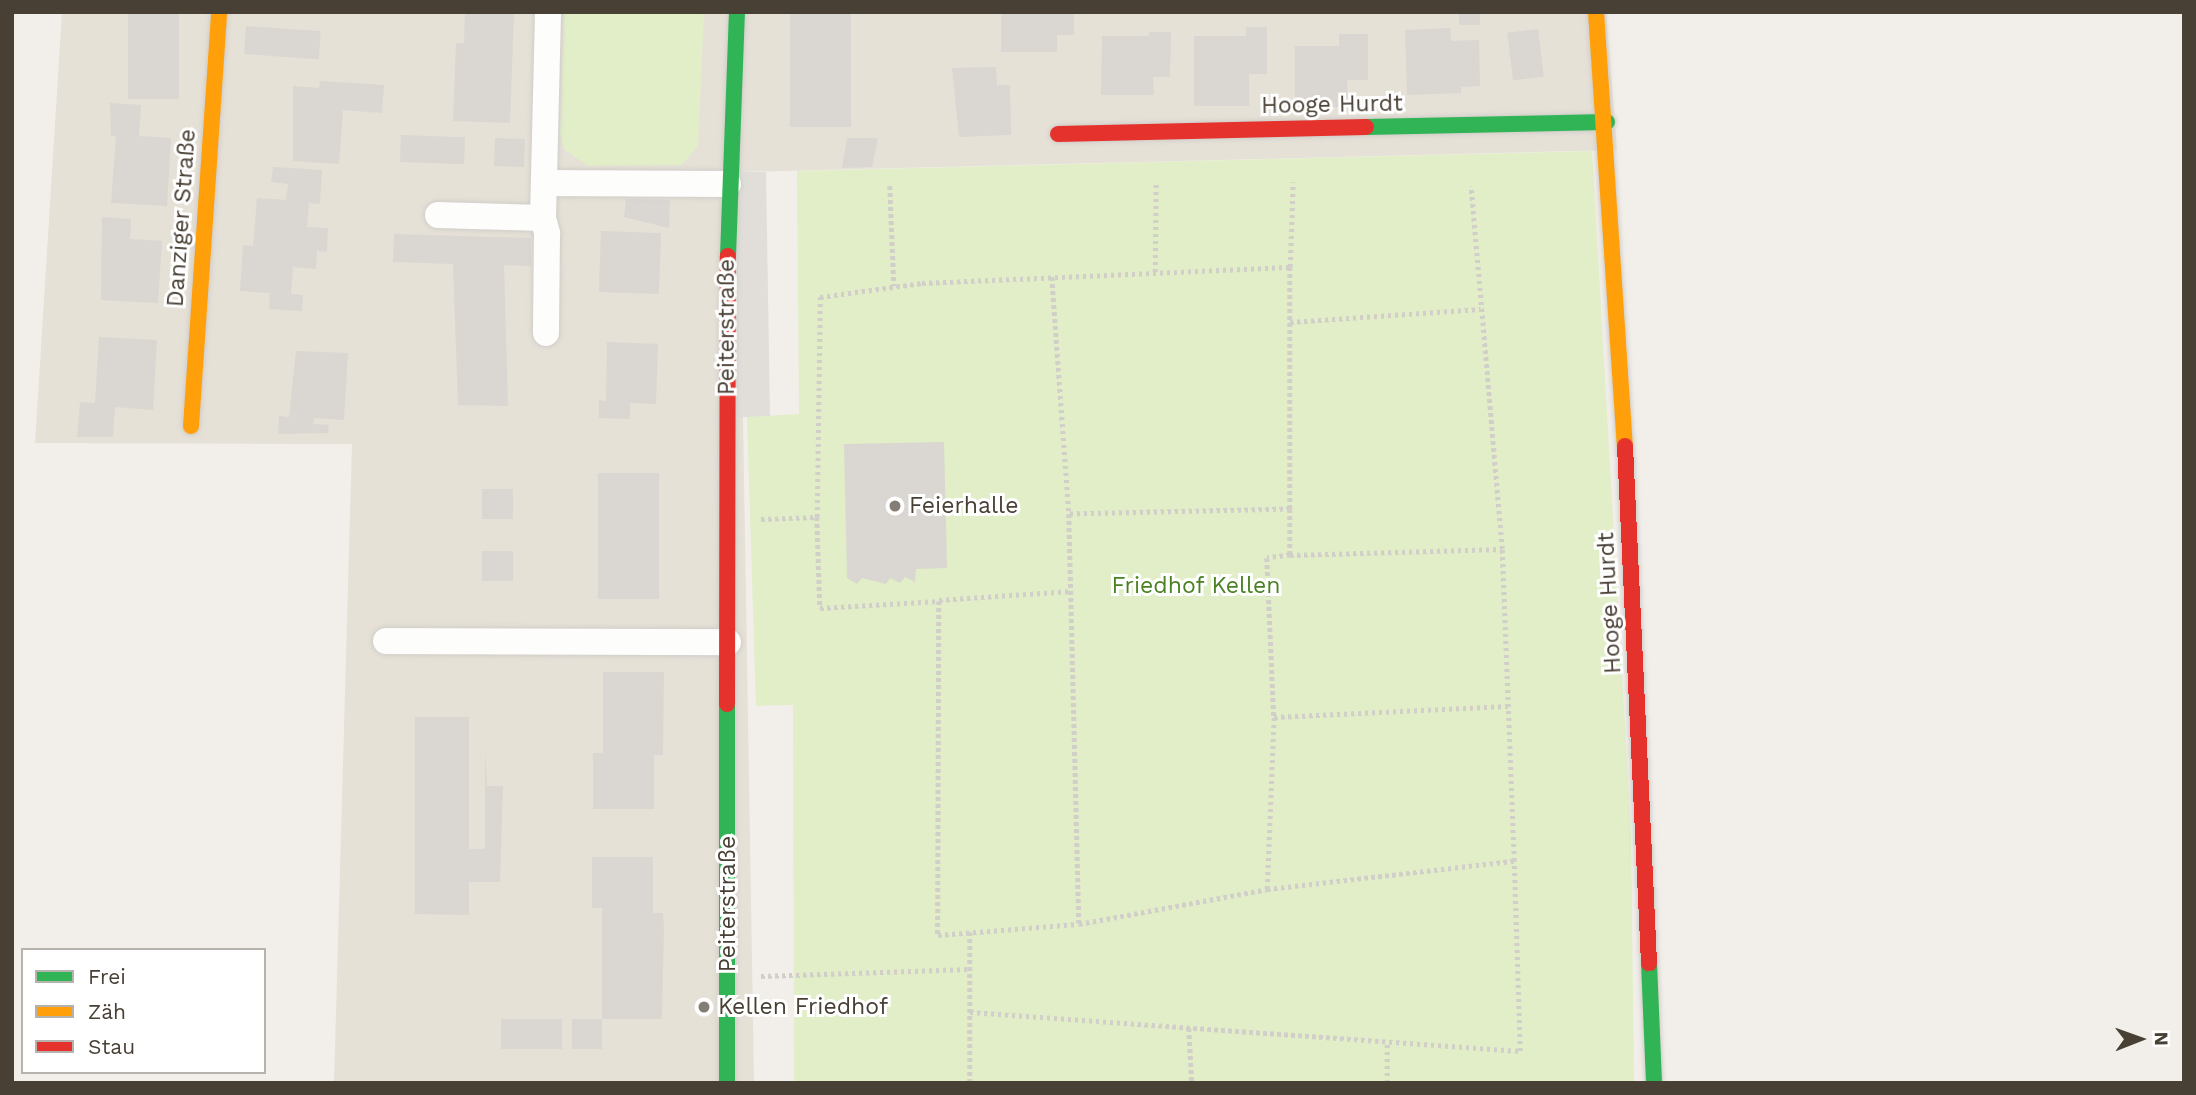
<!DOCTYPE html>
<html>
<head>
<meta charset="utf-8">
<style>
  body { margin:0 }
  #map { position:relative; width:2196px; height:1095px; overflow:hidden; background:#f2efea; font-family:"Work Sans",sans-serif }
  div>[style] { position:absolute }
  .residential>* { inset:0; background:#e6e1d7 }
  .green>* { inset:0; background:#e1eec8 }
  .parking>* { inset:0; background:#e1deda }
  .building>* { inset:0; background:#dad6d1; transform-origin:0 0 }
  .path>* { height:4.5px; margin-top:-2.25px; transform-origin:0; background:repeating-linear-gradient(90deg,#d2cfca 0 3.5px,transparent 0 7px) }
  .roads { filter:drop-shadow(0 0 2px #d0cdc8) drop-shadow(0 0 2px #d0cdc8) }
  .street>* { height:26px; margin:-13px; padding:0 13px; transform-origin:13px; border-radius:13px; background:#fdfdfc }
  .fast>* { height:16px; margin:-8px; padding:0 8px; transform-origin:8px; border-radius:8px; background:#30b455 }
  .slow>* { height:16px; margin:-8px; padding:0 8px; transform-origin:8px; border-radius:8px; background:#ff9f0a }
  .jam>* { height:16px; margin:-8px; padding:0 8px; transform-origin:8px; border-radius:8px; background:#e5322d }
  .dots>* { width:19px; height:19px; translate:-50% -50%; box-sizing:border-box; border:4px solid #fff; border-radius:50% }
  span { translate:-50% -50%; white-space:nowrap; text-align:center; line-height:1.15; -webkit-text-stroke:6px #fff; paint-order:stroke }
  .street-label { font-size:23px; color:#494035 }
  .poi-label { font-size:23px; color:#494035 }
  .left { translate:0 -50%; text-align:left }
  .park-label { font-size:23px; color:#4a8122 }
  .frame { position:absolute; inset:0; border:14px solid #494035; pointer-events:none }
  .legend { position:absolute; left:21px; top:948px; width:245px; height:126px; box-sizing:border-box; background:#fff; border:2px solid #b6b3ae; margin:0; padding:9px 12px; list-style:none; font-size:21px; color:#494035 }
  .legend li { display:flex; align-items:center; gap:14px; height:35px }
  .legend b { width:35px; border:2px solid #b6b3ae }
  .north { position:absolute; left:2105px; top:1004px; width:70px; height:70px; -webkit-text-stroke:5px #fff; paint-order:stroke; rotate:89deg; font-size:19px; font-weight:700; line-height:28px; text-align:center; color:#494035 }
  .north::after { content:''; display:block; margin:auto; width:24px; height:32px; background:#494035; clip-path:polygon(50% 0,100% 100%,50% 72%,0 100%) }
</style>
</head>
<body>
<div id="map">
  <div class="residential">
    <div style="clip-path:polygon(62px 12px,1606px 12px,1617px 150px,739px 172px,754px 1083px,334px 1083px,352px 444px,35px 443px)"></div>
  </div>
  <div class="green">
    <div style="clip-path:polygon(564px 12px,704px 12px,698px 146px,682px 165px,588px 166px,564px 149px,560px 136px)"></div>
    <div style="clip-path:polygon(1592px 151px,1631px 832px,1634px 1083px,794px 1083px,793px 705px,756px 706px,747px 417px,799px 414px,797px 171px)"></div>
  </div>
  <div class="parking">
    <div style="clip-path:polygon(739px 172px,766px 172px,770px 416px,726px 418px)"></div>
  </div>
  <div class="building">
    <div style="left:128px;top:12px;width:51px;height:87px"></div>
    <div style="clip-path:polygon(465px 12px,514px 12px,510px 123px,453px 121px,456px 43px,464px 43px)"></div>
    <div style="left:790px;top:12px;width:61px;height:115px"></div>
    <div style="clip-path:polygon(1001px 12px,1074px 12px,1074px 35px,1057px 35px,1057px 52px,1001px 52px)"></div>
    <div style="left:1459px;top:12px;width:21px;height:13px"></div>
    <div style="left:246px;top:26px;width:75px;height:28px;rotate:4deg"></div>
    <div style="clip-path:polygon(1246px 27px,1267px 27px,1267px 74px,1249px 74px,1249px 106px,1194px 106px,1194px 36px,1246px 36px)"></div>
    <div style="clip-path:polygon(1450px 28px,1451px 41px,1479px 40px,1480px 86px,1461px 87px,1461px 93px,1407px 95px,1405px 30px)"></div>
    <div style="left:1538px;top:29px;width:48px;height:31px;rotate:83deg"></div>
    <div style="clip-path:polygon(1149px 32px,1171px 32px,1170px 77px,1153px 77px,1154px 95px,1101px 95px,1102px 36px,1149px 36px)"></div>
    <div style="clip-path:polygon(1339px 34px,1368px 34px,1368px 80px,1347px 80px,1348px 107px,1295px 107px,1295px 46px,1339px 46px)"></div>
    <div style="clip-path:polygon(996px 67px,997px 85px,1010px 85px,1011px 135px,959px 137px,952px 68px)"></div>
    <div style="clip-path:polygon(320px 81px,384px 85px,382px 113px,343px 110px,339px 164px,293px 161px,293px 86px,319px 88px)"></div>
    <div style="clip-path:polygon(110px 103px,141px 105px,139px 136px,171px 138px,167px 206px,111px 203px,116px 136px,111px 136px)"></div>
    <div style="left:401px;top:135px;width:64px;height:27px;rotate:2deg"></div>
    <div style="left:495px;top:138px;width:30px;height:28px;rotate:2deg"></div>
    <div style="clip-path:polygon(847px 138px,878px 138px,872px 167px,842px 168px)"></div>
    <div style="clip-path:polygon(273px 167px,322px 170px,320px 204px,309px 203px,307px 227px,328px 228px,327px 252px,317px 251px,316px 269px,293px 267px,291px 294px,303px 295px,302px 311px,269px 309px,270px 293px,240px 291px,243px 245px,253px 246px,257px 198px,286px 200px,288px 184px,271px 182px)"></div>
    <div style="clip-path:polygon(626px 199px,670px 200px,669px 228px,624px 217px)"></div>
    <div style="clip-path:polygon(102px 217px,131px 219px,130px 239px,162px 241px,158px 303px,101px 300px)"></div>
    <div style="left:601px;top:231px;width:60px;height:61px;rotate:2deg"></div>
    <div style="clip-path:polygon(394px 234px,531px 238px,531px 266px,504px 265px,508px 406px,458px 405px,453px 264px,393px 262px)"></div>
    <div style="clip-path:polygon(99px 337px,157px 340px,153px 410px,115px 407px,113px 437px,77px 437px,80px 402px,95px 403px)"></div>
    <div style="clip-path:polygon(607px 342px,658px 344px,656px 404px,630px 403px,630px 419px,599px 418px,599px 400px,606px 401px)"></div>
    <div style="clip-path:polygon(296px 351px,348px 353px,344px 420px,314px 418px,313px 424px,329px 425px,328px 433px,278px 434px,279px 416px,289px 417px)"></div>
    <div style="clip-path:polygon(944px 442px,947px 568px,916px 569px,915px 582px,905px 577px,900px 583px,890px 578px,886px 584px,862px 578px,857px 584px,847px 578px,844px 444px)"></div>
    <div style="left:598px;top:473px;width:61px;height:126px"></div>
    <div style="left:482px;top:489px;width:31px;height:30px"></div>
    <div style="left:482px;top:551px;width:31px;height:30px"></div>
    <div style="clip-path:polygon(603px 672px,664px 672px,663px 755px,654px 755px,654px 809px,593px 809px,593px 753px,603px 753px)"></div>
    <div style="clip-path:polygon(415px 717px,469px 717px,469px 849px,485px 849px,485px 751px,487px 786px,503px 786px,500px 882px,469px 882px,469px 915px,415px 914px)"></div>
    <div style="clip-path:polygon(592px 857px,653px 857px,653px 913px,663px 913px,664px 927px,662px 1019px,602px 1019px,602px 908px,592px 908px)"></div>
    <div style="left:501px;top:1019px;width:61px;height:30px"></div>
    <div style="left:572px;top:1019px;width:30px;height:30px"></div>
  </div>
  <div class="path">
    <div style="left:890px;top:186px;width:100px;rotate:87.7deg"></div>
    <div style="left:1290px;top:267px;width:85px;rotate:-88deg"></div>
    <div style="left:1155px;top:272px;width:90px;rotate:-89.4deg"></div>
    <div style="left:1052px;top:277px;width:238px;rotate:85.9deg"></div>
    <div style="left:1290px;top:322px;width:191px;rotate:-3.9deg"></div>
    <div style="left:1290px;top:509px;width:46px;rotate:90deg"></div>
    <div style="left:1290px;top:555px;width:212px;rotate:-1.6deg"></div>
    <div style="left:817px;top:517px;width:220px;rotate:-89.2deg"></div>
    <div style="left:820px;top:297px;width:103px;rotate:-7.8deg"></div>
    <div style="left:922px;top:283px;width:368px;rotate:-2.5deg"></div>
    <div style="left:1290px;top:267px;width:242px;rotate:90deg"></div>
    <div style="left:1290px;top:509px;width:221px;rotate:178.7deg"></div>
    <div style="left:1069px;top:514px;width:409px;rotate:88.6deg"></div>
    <div style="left:761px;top:519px;width:56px;rotate:-2deg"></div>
    <div style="left:817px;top:517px;width:91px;rotate:88.1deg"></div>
    <div style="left:820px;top:608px;width:119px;rotate:-3.4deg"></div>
    <div style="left:939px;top:601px;width:334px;rotate:90.2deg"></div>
    <div style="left:938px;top:935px;width:141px;rotate:-4.5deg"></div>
    <div style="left:1079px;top:924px;width:191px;rotate:-10.5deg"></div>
    <div style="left:1267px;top:889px;width:249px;rotate:-6.5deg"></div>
    <div style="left:1514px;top:861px;width:312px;rotate:-92.2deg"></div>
    <div style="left:1502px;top:549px;width:364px;rotate:-94.9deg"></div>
    <div style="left:1290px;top:555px;width:23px;rotate:173deg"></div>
    <div style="left:1267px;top:558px;width:159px;rotate:87.5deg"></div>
    <div style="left:1274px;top:717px;width:234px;rotate:-2.7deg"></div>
    <div style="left:939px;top:600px;width:132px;rotate:-3.9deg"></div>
    <div style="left:1267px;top:889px;width:172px;rotate:-87.7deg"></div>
    <div style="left:970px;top:932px;width:151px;rotate:90deg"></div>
    <div style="left:761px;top:976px;width:209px;rotate:-1.9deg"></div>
    <div style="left:970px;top:1012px;width:551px;rotate:4.06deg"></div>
    <div style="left:1520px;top:1051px;width:190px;rotate:-91.8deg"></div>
    <div style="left:1189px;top:1028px;width:55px;rotate:86.9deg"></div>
    <div style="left:1387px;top:1083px;width:41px;rotate:-90deg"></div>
  </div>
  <div class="roads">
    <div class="street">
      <div style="left:544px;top:183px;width:184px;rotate:0.3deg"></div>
      <div style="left:438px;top:215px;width:105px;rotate:1.6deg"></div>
      <div style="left:543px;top:218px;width:206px;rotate:-88.6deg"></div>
      <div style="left:543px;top:218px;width:16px;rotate:75deg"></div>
      <div style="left:547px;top:233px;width:100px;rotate:90.6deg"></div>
      <div style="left:386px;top:641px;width:342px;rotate:0.2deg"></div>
    </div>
    <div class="fast">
      <div style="left:1366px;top:127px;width:241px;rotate:-1.2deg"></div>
      <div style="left:728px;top:256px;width:244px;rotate:-87.9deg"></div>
      <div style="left:1649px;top:963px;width:120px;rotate:87.6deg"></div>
      <div style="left:727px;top:1083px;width:379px;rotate:-90deg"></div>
    </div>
    <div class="slow">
      <div style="left:1596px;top:12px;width:435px;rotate:86.2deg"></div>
      <div style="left:191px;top:426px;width:415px;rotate:-86.1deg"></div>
    </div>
    <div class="jam">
      <div style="left:1058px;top:134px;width:308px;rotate:-1.3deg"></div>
      <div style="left:1625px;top:446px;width:518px;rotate:87.34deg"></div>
      <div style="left:727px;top:704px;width:448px;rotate:-89.9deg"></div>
    </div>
  </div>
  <div class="dots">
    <div style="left:895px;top:506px;background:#847d74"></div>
    <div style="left:704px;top:1007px;background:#847d74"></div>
  </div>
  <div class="street-label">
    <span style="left:1332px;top:105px;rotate:-1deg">Hooge Hurdt</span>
    <span style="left:182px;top:218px;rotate:-86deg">Danziger Straße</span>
    <span style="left:727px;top:327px;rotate:-90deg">Peiterstraße</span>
    <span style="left:1610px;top:603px;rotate:-93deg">Hooge Hurdt</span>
    <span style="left:728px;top:904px;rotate:-90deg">Peiterstraße</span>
  </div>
  <div class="poi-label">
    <span class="left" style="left:909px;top:506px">Feierhalle</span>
    <span class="left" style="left:718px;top:1007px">Kellen Friedhof</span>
  </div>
  <div class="park-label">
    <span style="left:1196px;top:586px">Friedhof Kellen</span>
  </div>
  <div class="frame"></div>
  <ul class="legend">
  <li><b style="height:9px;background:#30b455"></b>Frei</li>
  <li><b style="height:9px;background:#ff9f0a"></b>Zäh</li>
  <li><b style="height:9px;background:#e5322d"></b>Stau</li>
  </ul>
  <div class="north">N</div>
</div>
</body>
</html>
